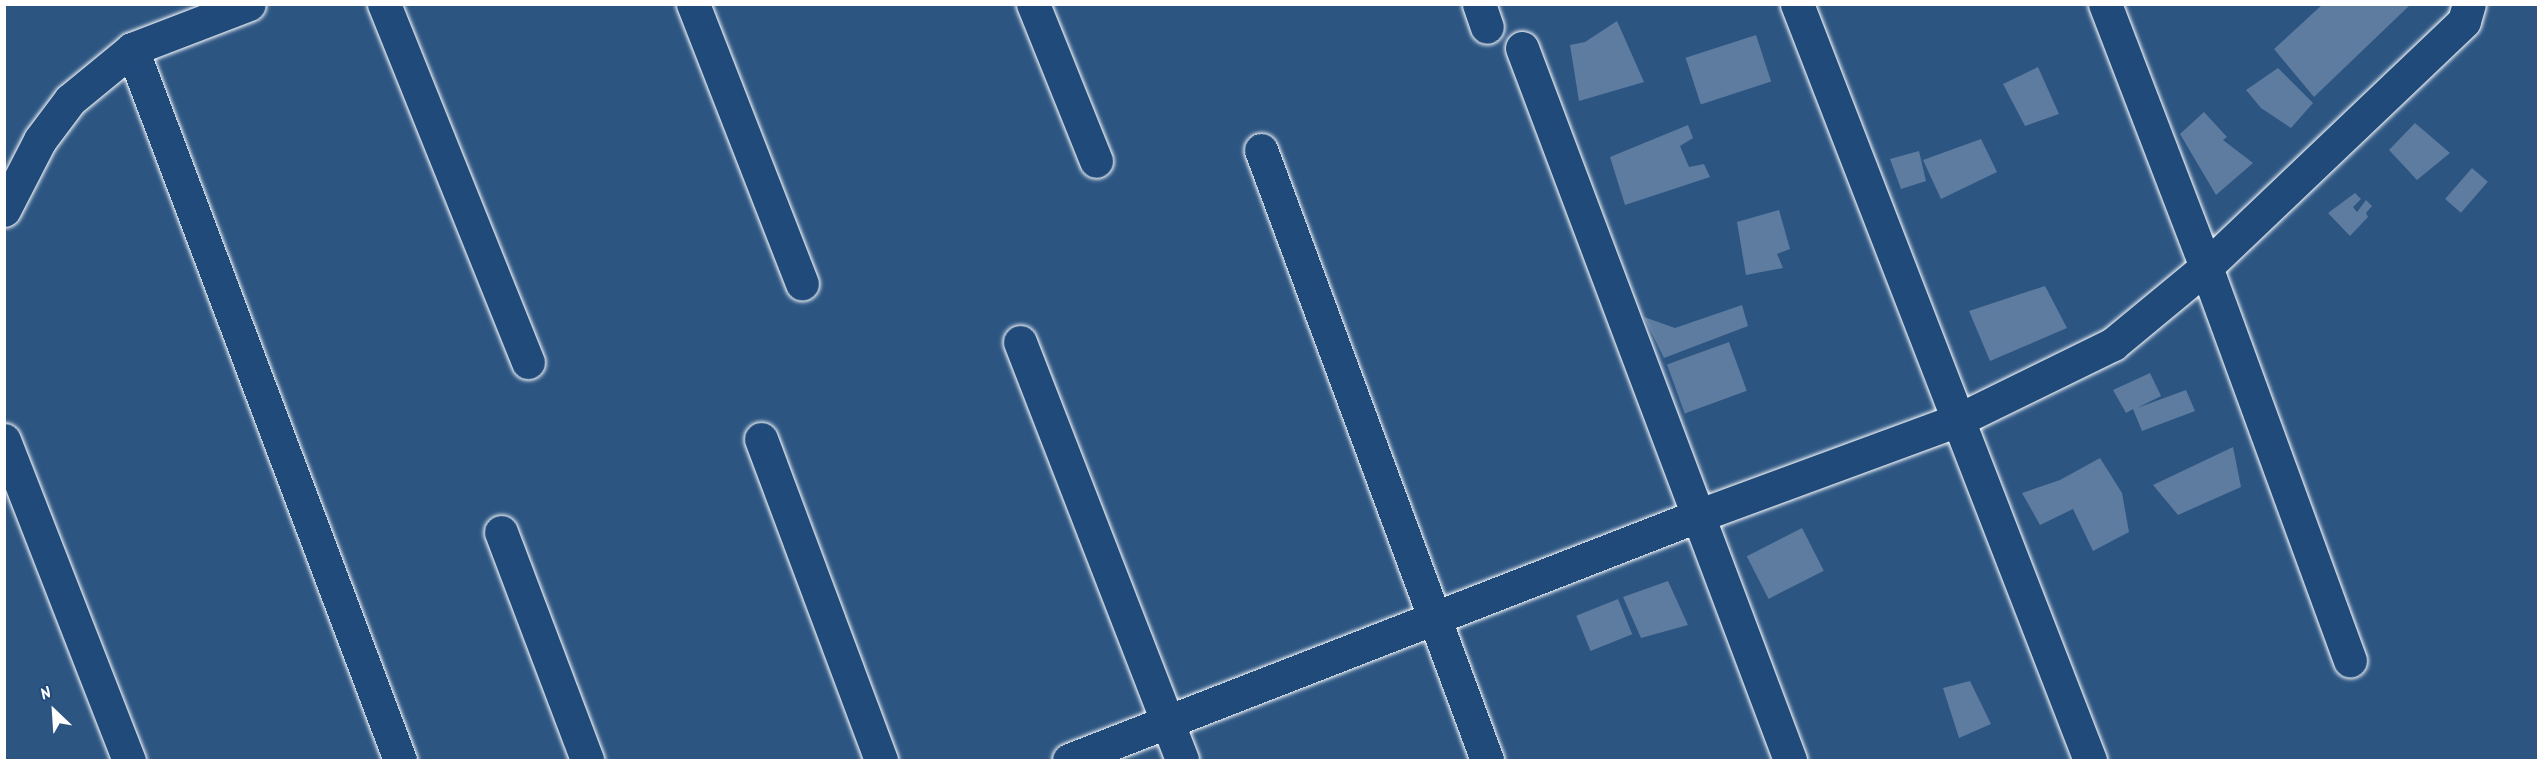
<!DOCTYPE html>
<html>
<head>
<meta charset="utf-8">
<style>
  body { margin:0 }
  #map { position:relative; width:2543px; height:765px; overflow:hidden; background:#2c5582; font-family:Kalam,sans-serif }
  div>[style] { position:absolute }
  .building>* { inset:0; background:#5e7c9f; transform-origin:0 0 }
  .roads { filter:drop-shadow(0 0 2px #fff) drop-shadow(0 0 2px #fff) }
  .minor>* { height:33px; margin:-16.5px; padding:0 16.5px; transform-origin:16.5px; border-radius:16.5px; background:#1f4a7a }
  span { translate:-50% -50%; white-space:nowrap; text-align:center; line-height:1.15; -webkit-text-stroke:4.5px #1f4a7a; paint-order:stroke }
  .frame { position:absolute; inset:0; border:6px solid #fff; pointer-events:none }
  .north { position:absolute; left:24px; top:681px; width:60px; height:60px; -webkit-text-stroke:4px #1f4a7a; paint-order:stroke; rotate:335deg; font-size:16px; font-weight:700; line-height:24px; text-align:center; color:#fff }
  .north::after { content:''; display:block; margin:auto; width:21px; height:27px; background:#fff; clip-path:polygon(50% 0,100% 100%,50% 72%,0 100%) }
</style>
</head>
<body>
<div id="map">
  <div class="building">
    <div style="clip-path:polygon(2323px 4px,2411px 4px,2314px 97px,2274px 49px)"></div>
    <div style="clip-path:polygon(1617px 21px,1644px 82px,1579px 101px,1570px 45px,1585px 42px)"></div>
    <div style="left:1756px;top:35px;width:49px;height:74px;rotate:72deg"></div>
    <div style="clip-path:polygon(2038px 67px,2059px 114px,2025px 126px,2003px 84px)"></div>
    <div style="clip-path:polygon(2278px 68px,2313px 103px,2291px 128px,2261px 108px,2246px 90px)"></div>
    <div style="clip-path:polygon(2204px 112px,2227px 137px,2223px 140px,2253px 163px,2216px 195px,2180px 134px)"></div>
    <div style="clip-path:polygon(2415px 123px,2450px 153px,2417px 180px,2389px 150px)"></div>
    <div style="clip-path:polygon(1688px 125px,1693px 138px,1680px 146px,1689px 167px,1704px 164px,1710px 177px,1625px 205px,1610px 157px)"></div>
    <div style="clip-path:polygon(1981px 139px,1997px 172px,1941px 199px,1923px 160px)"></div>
    <div style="clip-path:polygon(1919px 151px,1926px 181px,1901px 189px,1890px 159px)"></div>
    <div style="left:2472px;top:168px;width:21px;height:41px;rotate:41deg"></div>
    <div style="clip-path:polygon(2355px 193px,2361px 199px,2353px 207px,2357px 212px,2366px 200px,2372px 206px,2366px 213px,2368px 217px,2350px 236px,2328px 213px)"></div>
    <div style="clip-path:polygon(1779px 210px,1790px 249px,1777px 254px,1783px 268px,1746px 275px,1737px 222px)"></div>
    <div style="clip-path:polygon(2045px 286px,2067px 328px,1990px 361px,1969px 311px)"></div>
    <div style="clip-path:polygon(1742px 305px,1748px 326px,1664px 358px,1644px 317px,1675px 328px)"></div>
    <div style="left:1729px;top:342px;width:52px;height:66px;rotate:70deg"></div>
    <div style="clip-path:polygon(2150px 373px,2161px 396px,2137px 408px,2186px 390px,2195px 411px,2142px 431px,2133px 409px,2126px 413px,2113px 390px)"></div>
    <div style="clip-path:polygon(2233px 447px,2241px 487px,2178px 515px,2153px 485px)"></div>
    <div style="clip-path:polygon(2100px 458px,2122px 493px,2129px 532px,2093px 551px,2073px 509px,2040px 525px,2022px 493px,2060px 480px)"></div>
    <div style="left:1802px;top:528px;width:48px;height:62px;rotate:63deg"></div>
    <div style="clip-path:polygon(1668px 581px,1688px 625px,1641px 638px,1623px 597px)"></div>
    <div style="left:1618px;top:599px;width:38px;height:45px;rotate:68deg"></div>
    <div style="clip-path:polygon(1970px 681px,1991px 724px,1959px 738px,1943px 688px)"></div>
  </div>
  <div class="roads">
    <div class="minor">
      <div style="left:384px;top:4px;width:386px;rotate:68.1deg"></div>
      <div style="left:693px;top:4px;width:300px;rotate:68.7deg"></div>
      <div style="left:1033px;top:4px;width:169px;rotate:68.1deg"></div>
      <div style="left:1479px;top:4px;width:24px;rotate:71deg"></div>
      <div style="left:1797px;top:4px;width:811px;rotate:68.82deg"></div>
      <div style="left:2105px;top:4px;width:282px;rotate:69deg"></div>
      <div style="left:2206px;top:267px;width:419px;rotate:69.9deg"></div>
      <div style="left:1522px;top:48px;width:761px;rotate:69.37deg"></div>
      <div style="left:132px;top:49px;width:760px;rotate:69.35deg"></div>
      <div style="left:1261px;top:150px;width:651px;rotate:69.67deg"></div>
      <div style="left:4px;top:210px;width:79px;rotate:-62.8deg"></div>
      <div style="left:40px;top:140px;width:50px;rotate:-53.1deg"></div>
      <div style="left:70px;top:100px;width:80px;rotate:-39.4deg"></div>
      <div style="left:132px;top:49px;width:125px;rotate:-21deg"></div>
      <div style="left:1020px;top:342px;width:448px;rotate:68.8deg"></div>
      <div style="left:761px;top:439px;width:343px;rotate:69.5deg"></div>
      <div style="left:4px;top:440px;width:344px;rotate:68.7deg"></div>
      <div style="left:501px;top:532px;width:244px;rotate:69.3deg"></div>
      <div style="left:1069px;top:760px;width:674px;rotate:-21.23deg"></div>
      <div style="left:1697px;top:516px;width:278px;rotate:-20.2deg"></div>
      <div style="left:1958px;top:420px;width:173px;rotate:-26.1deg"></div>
      <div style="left:2113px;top:344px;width:121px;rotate:-39.6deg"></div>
      <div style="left:2206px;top:267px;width:356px;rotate:-43.6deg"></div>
      <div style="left:2464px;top:21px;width:18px;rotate:-74deg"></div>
    </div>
  </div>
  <div class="frame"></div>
  <div class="north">N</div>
</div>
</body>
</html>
